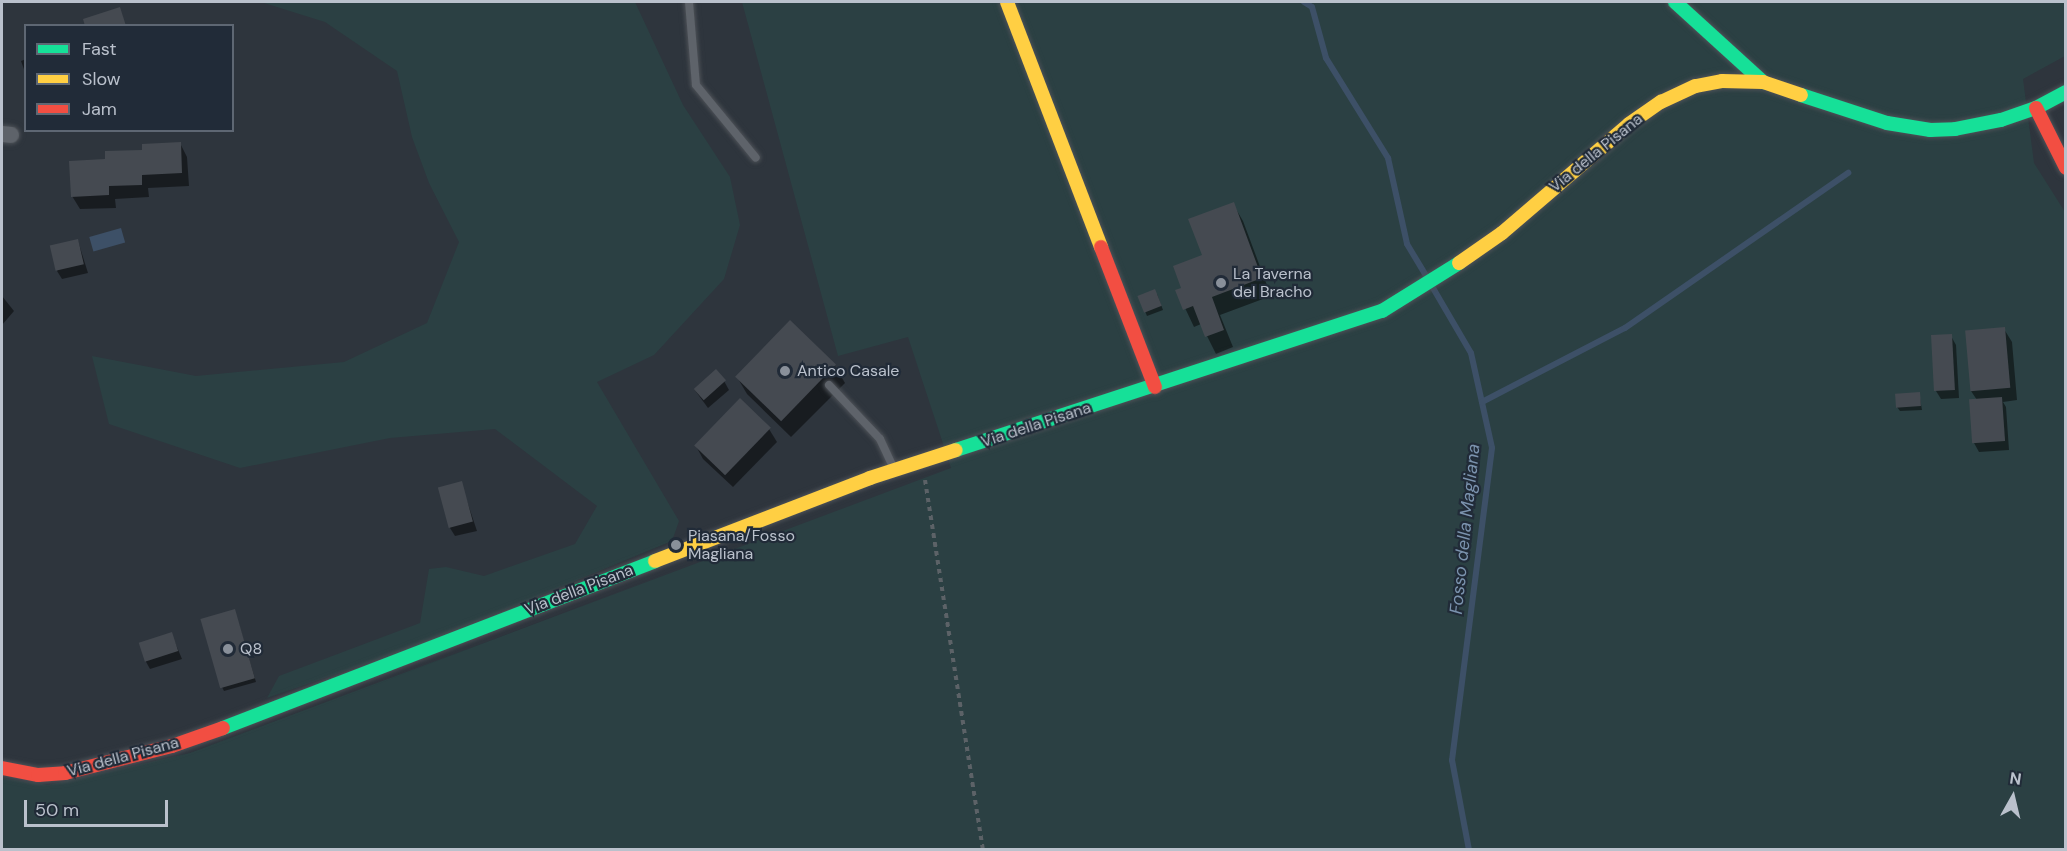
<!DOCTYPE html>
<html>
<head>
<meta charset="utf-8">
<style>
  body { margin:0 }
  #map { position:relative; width:2067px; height:851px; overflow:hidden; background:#2e353d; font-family:"DM Sans",sans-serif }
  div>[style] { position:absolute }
  .green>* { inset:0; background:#2b4043 }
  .water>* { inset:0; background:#3d5067; transform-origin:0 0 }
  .shadow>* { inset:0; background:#0007 }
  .stream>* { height:6px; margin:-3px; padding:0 3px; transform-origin:3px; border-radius:3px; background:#3d5067 }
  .building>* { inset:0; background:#454a51; transform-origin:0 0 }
  .path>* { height:4px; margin-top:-2px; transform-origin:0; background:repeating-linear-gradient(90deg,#5c6267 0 4.5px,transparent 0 9px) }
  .roads { filter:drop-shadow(0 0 2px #4d5157) drop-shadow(0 0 2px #4d5157) }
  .lane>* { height:8px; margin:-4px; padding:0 4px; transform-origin:4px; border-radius:4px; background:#5e636a }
  .street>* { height:16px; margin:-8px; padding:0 8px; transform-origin:8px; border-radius:8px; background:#5e636a }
  .fast>* { height:14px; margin:-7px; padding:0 7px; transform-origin:7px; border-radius:7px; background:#16e098 }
  .slow>* { height:14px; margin:-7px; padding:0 7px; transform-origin:7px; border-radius:7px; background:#ffcf43 }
  .jam>* { height:14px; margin:-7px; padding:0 7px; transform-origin:7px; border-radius:7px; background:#f24e42 }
  .dots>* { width:16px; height:16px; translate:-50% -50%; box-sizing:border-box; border:3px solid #212b38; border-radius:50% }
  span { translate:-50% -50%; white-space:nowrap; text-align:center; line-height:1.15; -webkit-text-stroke:4.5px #212b38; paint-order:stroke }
  .street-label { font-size:16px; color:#bac1cc }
  .poi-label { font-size:16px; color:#bac1cc }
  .left { translate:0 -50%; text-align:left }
  .water-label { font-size:18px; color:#7b93ae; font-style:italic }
  .frame { position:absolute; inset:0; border:3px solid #bac1cc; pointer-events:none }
  .legend { position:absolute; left:24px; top:24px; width:210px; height:108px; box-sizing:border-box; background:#212b38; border:2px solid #5e6773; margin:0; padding:8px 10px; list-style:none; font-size:18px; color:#bac1cc }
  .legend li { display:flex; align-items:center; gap:12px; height:30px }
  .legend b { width:30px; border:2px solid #5e6773 }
  .north { position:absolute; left:1983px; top:767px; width:60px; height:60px; -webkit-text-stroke:4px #212b38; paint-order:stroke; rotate:8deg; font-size:16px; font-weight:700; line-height:24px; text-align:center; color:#bac1cc }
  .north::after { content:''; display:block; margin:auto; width:21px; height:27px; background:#bac1cc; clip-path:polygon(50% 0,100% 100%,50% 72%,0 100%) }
  .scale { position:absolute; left:24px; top:800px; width:144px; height:27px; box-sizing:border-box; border:3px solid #bac1cc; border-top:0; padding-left:8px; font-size:18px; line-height:21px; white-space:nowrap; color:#bac1cc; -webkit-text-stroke:4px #212b38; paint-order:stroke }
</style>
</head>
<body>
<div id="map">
  <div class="green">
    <div style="clip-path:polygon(261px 2px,635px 2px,683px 105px,730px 177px,740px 225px,724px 279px,654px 355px,597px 382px,679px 521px,672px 541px,414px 647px,267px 698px,279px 676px,420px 623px,429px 569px,446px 567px,484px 576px,575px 544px,597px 506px,495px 429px,390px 438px,240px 468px,109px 424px,92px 356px,196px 376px,344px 362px,427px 323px,459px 242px,429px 183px,412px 137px,397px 71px,325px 22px)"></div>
    <div style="clip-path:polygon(742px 2px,2065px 2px,2065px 56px,2023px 79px,2034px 163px,2065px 212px,2065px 849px,2px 850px,2px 778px,48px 785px,190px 753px,951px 468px,908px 337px,838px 356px)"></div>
  </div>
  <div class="water">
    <div style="left:121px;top:228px;width:15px;height:33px;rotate:74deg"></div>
  </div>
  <div class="shadow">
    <div style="clip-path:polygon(26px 59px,26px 75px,21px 61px)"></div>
    <div style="clip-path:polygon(180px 143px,187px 157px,189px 186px,148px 188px,149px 197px,115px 199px,116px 208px,80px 209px,72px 196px,107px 161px)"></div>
    <div style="clip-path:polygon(1233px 204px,1243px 221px,1271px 296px,1220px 315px,1233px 347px,1216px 354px,1201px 324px,1194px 327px,1177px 291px,1183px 289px)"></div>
    <div style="clip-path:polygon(78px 241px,88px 273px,62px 279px,57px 271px)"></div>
    <div style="clip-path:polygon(1157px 294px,1163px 310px,1147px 316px,1139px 297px)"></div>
    <div style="clip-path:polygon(2px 296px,14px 311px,2px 325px)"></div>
    <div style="clip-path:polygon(2004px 329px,2012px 342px,2017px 400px,2003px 402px,2006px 407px,2009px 450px,1979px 452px,1974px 443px,1971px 401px,1977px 400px,1971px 391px)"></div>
    <div style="clip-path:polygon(1951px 336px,1956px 345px,1959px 398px,1941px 399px,1936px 391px)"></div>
    <div style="clip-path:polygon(835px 366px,845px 383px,791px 437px,747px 394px,737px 377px)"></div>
    <div style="clip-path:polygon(724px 381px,729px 390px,708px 408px,694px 389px)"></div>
    <div style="clip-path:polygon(1919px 393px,1922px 410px,1900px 411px,1897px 407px)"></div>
    <div style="clip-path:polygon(769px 429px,777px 442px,733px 487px,703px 459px,696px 446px)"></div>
    <div style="clip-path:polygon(461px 483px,477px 531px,455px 536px,450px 528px)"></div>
    <div style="clip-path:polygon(236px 615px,256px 682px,224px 691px,222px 687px)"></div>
    <div style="clip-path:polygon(171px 633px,182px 659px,150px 669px,145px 660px)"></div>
  </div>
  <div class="stream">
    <div style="left:1304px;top:2px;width:9px;rotate:32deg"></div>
    <div style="left:1312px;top:7px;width:53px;rotate:74.6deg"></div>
    <div style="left:1326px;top:58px;width:118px;rotate:58.2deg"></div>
    <div style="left:1388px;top:158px;width:88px;rotate:77.5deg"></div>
    <div style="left:1407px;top:244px;width:41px;rotate:59deg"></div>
    <div style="left:1433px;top:288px;width:75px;rotate:59.7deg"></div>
    <div style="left:1471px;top:353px;width:97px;rotate:77.5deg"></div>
    <div style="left:1492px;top:448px;width:315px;rotate:97.3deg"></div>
    <div style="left:1452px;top:760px;width:92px;rotate:79.3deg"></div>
    <div style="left:1482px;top:402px;width:161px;rotate:-27.4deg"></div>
    <div style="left:1625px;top:328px;width:272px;rotate:-34.8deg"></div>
  </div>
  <div class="building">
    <div style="clip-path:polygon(120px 7px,126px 26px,85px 26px,83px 19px)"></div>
    <div style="clip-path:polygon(181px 142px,182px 173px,142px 175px,142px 185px,109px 186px,109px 195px,71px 197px,69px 161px,105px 159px,105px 151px,142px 150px,142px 144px)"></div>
    <div style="clip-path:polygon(1234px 202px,1262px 278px,1212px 297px,1224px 330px,1205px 337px,1193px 306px,1183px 310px,1175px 290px,1181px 288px,1173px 266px,1202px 255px,1188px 219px)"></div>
    <div style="left:78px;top:239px;width:26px;height:29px;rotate:77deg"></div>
    <div style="left:1155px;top:289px;width:18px;height:19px;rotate:68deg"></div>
    <div style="left:790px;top:320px;width:64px;height:79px;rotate:44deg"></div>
    <div style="left:2005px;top:327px;width:61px;height:40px;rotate:85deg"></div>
    <div style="left:1952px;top:334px;width:56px;height:21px;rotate:87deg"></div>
    <div style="left:716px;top:369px;width:15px;height:30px;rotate:48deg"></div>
    <div style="left:1920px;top:392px;width:14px;height:25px;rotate:86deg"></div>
    <div style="left:2002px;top:397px;width:44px;height:33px;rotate:86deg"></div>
    <div style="left:740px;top:398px;width:43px;height:66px;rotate:44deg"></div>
    <div style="left:462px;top:481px;width:42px;height:25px;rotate:75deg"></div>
    <div style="left:235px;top:609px;width:72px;height:36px;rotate:74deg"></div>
    <div style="left:172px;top:632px;width:20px;height:35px;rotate:72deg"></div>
  </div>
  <div class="path">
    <div style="left:925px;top:480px;width:375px;rotate:81.1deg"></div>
  </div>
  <div class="roads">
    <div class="lane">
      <div style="left:689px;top:2px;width:83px;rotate:85.2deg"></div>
      <div style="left:696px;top:85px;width:94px;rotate:50.6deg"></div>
      <div style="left:829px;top:385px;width:74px;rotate:46.6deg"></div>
      <div style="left:880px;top:439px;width:33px;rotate:65deg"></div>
    </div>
    <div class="street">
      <div style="left:2px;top:134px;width:9px;rotate:6deg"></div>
    </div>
    <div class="fast">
      <div style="left:1675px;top:2px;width:119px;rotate:42.3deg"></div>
      <div style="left:1801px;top:95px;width:90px;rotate:18deg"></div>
      <div style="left:1887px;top:123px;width:44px;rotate:9.2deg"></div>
      <div style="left:1930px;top:130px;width:25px;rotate:-2deg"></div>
      <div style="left:1955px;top:129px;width:47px;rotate:-11.1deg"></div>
      <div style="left:2001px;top:120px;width:37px;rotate:-19deg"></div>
      <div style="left:2036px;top:108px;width:34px;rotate:-28deg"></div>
      <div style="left:956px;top:450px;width:448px;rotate:-18.1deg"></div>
      <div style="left:1382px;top:311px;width:91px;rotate:-31.9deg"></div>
      <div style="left:223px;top:728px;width:463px;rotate:-21.1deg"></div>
    </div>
    <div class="slow">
      <div style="left:1007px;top:2px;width:262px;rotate:69deg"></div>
      <div style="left:1459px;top:263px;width:52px;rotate:-34.9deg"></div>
      <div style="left:1502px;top:233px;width:167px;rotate:-40.6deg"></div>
      <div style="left:1629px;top:124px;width:39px;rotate:-35deg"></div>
      <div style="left:1661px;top:102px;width:38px;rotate:-25deg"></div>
      <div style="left:1696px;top:86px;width:26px;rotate:-11deg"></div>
      <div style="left:1722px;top:81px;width:41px;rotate:1.4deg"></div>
      <div style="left:1763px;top:82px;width:40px;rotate:18.9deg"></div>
      <div style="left:655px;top:561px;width:230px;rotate:-21.1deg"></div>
      <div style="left:870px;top:478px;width:90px;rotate:-18deg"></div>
    </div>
    <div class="jam">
      <div style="left:2036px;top:108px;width:67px;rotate:63.4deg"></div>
      <div style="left:1101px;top:247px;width:150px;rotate:68.9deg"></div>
      <div style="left:2px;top:768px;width:37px;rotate:11deg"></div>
      <div style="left:38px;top:775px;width:27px;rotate:-4deg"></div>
      <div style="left:65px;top:773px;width:110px;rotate:-14.2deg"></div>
      <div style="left:172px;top:746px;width:54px;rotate:-19.4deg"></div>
    </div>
  </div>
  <div class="dots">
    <div style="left:1221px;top:283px;background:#89909a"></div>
    <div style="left:785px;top:371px;background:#89909a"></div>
    <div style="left:676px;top:545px;background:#89909a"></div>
    <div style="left:228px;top:649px;background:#89909a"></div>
  </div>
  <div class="street-label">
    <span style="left:1596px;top:153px;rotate:-39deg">Via della Pisana</span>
    <span style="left:1036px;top:425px;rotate:-18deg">Via della Pisana</span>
    <span style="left:579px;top:590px;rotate:-21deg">Via della Pisana</span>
    <span style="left:123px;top:757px;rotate:-15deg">Via della Pisana</span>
  </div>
  <div class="poi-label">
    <span class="left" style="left:1233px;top:283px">La Taverna<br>del Bracho</span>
    <span class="left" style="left:797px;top:371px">Antico Casale</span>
    <span class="left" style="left:688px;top:545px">Piasana/Fosso<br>Magliana</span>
    <span class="left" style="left:240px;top:649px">Q8</span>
  </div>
  <div class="water-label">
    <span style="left:1465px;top:529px;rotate:-84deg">Fosso della Magliana</span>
  </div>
  <div class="frame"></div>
  <ul class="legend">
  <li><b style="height:8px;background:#16e098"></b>Fast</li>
  <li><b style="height:8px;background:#ffcf43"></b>Slow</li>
  <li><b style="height:8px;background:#f24e42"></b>Jam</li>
  </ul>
  <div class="north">N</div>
  <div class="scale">50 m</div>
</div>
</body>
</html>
